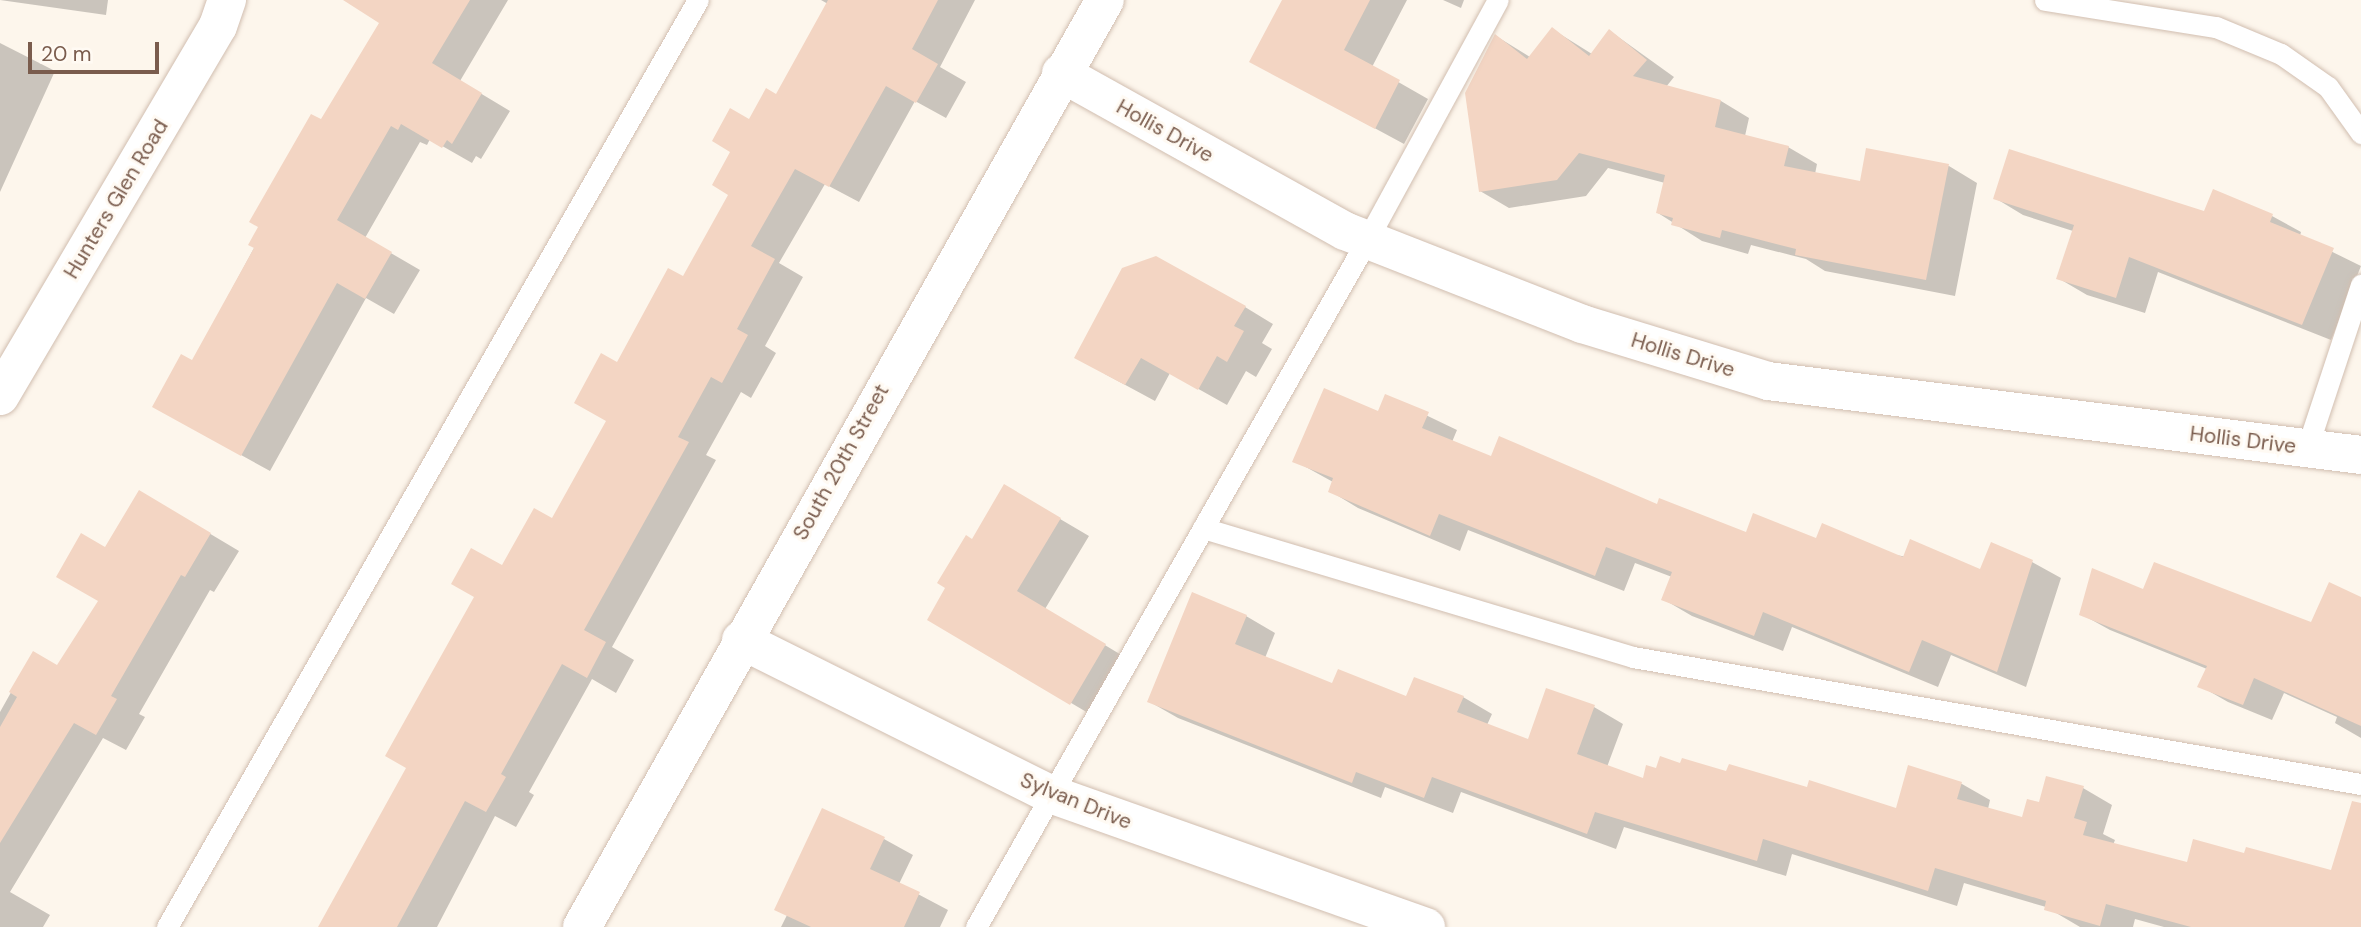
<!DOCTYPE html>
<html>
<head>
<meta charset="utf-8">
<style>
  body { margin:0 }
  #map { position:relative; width:2361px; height:927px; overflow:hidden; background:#fdf6ec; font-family:"DM Sans",sans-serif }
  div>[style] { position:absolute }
  .shadow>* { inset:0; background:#0003 }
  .building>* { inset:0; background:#f3d5c3 }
  .roads { filter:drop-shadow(0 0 2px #d1beb0) drop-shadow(0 0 2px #d1beb0) }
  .service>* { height:21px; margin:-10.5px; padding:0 10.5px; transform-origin:10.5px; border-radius:10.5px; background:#fff }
  .minor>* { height:38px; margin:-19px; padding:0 19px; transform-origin:19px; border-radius:19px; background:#fff }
  .tertiary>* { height:38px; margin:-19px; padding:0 19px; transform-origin:19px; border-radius:19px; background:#fff }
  span { translate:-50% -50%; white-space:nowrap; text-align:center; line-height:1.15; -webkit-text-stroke:6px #fffaf3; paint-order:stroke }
  .street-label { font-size:21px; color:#7a5c4d }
  .scale { position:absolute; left:28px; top:42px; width:131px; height:32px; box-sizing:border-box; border:4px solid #7a5c4d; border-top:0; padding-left:9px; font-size:21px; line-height:24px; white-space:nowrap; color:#7a5c4d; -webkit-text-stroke:5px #fffaf3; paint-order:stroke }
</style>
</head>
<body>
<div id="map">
  <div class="shadow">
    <div style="clip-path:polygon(0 0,108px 0,106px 15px)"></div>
    <div style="clip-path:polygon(394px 0,508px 0,460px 81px,510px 111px,481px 159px,476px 156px,472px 163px,430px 139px,427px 145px,420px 142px,365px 238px,420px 270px,394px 314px,366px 298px,270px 471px,183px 423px,192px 363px,322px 122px)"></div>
    <div style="clip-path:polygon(821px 0,975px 0,940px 67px,966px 82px,946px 118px,915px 101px,859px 202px,825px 184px,779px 263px,803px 277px,765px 346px,776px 353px,751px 398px,741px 392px,706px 455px,716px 460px,612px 647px,634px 660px,616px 693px,592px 679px,529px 792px,534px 795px,516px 827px,495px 816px,437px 927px,320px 927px,408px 768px,503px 567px,553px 521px,608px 421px,617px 364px,684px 279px,731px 194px,750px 121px,777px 96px,828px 4px)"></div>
    <div style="clip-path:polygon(1284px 0,1407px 0,1372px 67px,1428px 99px,1404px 144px,1280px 77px)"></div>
    <div style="clip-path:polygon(1443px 0,1464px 0,1461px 8px)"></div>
    <div style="clip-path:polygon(1552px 29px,1592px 54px,1610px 31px,1674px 77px,1666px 87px,1721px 101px,1749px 118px,1745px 136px,1788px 147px,1817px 164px,1815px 174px,1861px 183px,1949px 166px,1977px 183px,1955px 296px,1825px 271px,1806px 259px,1751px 245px,1748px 254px,1702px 241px,1658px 213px,1665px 183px,1608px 168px,1586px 196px,1509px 208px,1480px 191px,1496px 36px,1530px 57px)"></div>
    <div style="clip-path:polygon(0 43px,55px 71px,0 192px)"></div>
    <div style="clip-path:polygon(2214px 192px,2272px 216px,2301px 232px,2300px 236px,2361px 266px,2331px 340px,2158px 272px,2145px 313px,2087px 295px,2058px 278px,2073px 231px,2023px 215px,1995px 198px,2205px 214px)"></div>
    <div style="clip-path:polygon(1245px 307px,1273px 324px,1262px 343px,1272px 349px,1256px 377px,1246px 371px,1227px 405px,1170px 373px,1155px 401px,1105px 374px)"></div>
    <div style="clip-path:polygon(1386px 396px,1457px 430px,1452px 442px,1492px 458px,1747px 534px,1817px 540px,1981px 571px,2032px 562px,2061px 578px,2026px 687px,1951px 655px,1938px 687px,1792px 627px,1783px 651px,1692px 616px,1663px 599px,1672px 577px,1635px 563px,1624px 591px,1468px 530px,1460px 551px,1358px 508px,1330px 491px,1333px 482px,1295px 461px,1379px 413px)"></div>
    <div style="clip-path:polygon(1004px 486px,1089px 536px,1045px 609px,1133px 662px,1100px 720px,929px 619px)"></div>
    <div style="clip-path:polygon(140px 492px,239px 551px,214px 592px,210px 590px,139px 714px,145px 717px,126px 750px,103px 738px,10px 892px,50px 915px,43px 927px,0 927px,0 712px,33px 653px,57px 667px,100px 601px,105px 549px)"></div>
    <div style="clip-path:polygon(2144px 591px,2312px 624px,2361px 599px,2361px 738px,2335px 723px,2337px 717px,2284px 693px,2272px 720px,2228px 702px,2200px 686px,2207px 669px,2110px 630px,2081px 614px)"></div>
    <div style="clip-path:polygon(1246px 616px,1275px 633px,1265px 658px,1333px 686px,1407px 698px,1463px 697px,1492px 714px,1487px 725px,1529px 741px,1547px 690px,1594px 707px,1623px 724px,1607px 767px,1644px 781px,1657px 770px,1681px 765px,1897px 810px,1910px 767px,1962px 784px,1990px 800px,1988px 809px,2023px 819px,2040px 804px,2083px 788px,2112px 805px,2103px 834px,2115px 840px,2113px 845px,2188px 864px,2245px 855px,2332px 873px,2361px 855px,2361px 927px,2164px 927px,2135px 919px,2133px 927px,2080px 927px,2046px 907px,1964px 883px,1957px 906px,1792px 854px,1786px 876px,1624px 827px,1616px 849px,1461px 792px,1453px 813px,1385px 787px,1381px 798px,1178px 718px,1150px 702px)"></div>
    <div style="clip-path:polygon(884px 839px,913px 855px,899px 884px,948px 910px,940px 927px,781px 927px,787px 915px)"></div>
  </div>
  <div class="building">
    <div style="clip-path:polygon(343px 0,470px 0,432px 63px,482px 93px,452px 144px,447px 140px,442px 148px,401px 124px,398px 130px,391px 126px,337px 220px,392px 252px,365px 299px,337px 283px,241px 456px,152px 407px,181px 354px,192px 360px,254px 248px,248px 245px,258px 227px,249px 222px,311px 114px,321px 119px,379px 23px)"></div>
    <div style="clip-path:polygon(828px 0,938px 0,912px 49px,938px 64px,916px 103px,886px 86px,829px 187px,795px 169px,751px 246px,775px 259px,737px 329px,748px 335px,722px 383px,711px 377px,678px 437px,689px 442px,584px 630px,606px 642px,587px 678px,562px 664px,501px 774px,506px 777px,486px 812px,465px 801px,397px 927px,318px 927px,406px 768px,385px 756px,474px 597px,451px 584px,471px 548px,502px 565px,534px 508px,552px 518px,606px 421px,574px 403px,601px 353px,617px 362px,668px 268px,683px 276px,728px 195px,712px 185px,730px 152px,712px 141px,730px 108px,749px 119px,766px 88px,776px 94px)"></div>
    <div style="clip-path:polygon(1282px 0,1370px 0,1344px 50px,1400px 80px,1375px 129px,1249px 62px)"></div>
    <div style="clip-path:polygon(1552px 27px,1589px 56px,1609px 29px,1647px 60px,1633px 76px,1721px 100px,1715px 127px,1789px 146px,1784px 166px,1860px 181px,1866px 148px,1949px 164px,1926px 280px,1795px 255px,1796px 249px,1722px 230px,1720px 238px,1671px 225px,1673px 218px,1656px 213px,1665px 175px,1579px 153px,1557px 180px,1479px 192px,1465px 93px,1495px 34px,1527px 59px)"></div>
    <div style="clip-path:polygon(2009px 149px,2204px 211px,2213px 189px,2273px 214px,2270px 222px,2334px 248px,2302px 325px,2129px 257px,2116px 298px,2056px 279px,2074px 225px,1993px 199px)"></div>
    <div style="clip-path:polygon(1156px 256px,1246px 306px,1234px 326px,1244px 331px,1227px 362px,1217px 356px,1198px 390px,1141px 358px,1125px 385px,1074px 358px,1122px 268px)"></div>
    <div style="clip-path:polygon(1324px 388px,1378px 411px,1385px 394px,1429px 412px,1422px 428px,1491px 456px,1499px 436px,1657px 504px,1659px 498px,1746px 532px,1753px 513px,1816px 538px,1822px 523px,1903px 557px,1910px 539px,1980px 569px,1991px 542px,2033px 560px,1997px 672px,1922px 640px,1909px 672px,1763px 612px,1754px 636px,1661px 600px,1672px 572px,1606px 547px,1595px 576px,1439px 514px,1430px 536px,1328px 492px,1333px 478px,1292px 462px)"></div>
    <div style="clip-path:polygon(1004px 484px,1061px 518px,1017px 591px,1106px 644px,1070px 705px,927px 620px,945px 588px,937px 583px,966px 535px,972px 539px)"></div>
    <div style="clip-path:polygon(139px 490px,211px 533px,185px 577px,181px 575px,111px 696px,117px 699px,96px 735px,74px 723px,0 843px,0 727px,17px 697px,9px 692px,33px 651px,57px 665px,98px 601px,56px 577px,81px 533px,105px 547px)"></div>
    <div style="clip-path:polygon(2154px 562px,2311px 622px,2329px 582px,2361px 597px,2361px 726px,2254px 678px,2243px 705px,2197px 687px,2207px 666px,2079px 615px,2092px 568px,2143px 589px)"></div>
    <div style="clip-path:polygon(1192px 592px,1247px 615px,1235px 644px,1332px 683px,1338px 669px,1406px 696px,1414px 677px,1464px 696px,1457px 712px,1528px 739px,1546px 688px,1595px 705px,1577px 754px,1643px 778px,1646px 765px,1656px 768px,1660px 756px,1680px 763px,1682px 758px,1726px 771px,1729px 764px,1807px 787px,1809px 780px,1896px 808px,1908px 765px,1962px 782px,1957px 799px,2022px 817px,2027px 799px,2039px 802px,2046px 776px,2084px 786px,2074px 818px,2087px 822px,2083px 835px,2187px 862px,2193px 839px,2244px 853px,2246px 847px,2331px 870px,2352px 801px,2361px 803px,2361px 927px,2191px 927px,2106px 904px,2100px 926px,2044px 910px,2046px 901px,1935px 868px,1928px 891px,1763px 839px,1757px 861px,1595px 812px,1587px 834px,1432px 777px,1424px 798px,1356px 772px,1352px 783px,1147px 702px)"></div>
    <div style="clip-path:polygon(822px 808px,885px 837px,870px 869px,920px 892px,904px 927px,811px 927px,774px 910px)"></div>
  </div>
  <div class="roads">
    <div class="service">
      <div style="left:2045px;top:0;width:173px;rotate:9deg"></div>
      <div style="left:2216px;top:27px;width:70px;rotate:22.6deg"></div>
      <div style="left:2281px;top:54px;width:57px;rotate:35.1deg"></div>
      <div style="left:2328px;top:87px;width:57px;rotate:54.3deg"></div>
      <div style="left:2307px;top:448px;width:172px;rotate:-71.7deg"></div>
      <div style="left:1203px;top:528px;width:449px;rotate:16.7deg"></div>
      <div style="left:1633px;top:657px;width:739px;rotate:9.9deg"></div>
      <div style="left:167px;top:927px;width:1068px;rotate:-60.2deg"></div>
      <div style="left:976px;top:927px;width:790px;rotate:-60.35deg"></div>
      <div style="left:1367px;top:240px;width:273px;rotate:-61.4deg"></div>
    </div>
    <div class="minor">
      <div style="left:1061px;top:73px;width:325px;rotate:29.1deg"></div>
      <div style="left:1345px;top:231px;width:255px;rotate:21.4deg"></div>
      <div style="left:1582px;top:324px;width:195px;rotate:17deg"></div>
      <div style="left:1768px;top:381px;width:598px;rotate:7.11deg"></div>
      <div style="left:0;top:396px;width:429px;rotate:-59.5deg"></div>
      <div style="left:218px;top:26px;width:28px;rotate:-71deg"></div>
      <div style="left:741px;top:640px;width:345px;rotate:26.5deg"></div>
      <div style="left:1050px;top:794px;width:399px;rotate:19.5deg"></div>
    </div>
    <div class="tertiary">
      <div style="left:582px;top:927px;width:1064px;rotate:-60.57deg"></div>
    </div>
  </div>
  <div class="street-label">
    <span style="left:1165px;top:131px;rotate:29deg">Hollis Drive</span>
    <span style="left:116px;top:199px;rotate:-59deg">Hunters Glen Road</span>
    <span style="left:1683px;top:355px;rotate:17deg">Hollis Drive</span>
    <span style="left:2243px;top:440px;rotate:7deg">Hollis Drive</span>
    <span style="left:841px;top:462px;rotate:-61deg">South 20th Street</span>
    <span style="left:1076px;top:801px;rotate:22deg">Sylvan Drive</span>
  </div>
  <div class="scale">20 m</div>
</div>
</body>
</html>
